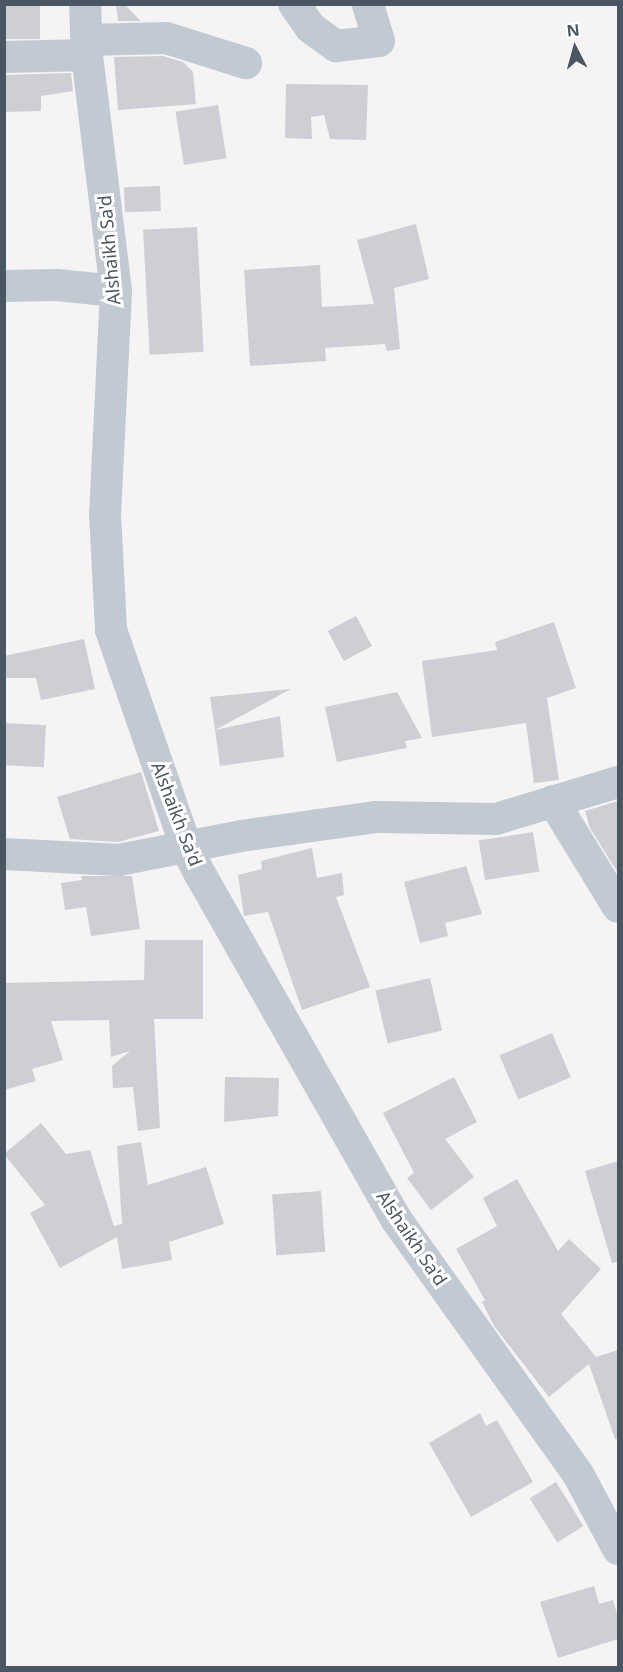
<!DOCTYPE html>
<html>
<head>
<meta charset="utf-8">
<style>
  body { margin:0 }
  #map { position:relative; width:623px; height:1672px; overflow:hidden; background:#f5f3f3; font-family:"Noto Sans",sans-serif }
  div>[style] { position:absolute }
  .building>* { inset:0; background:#cdcfd5; transform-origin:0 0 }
  .street>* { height:32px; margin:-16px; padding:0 16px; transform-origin:16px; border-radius:16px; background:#c1cad2 }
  span { translate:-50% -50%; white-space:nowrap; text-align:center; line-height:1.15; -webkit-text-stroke:6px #fff; paint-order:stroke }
  .street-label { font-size:18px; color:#4a5661 }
  .frame { position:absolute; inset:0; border:6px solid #4a5661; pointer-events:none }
  .north { position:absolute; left:545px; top:18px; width:60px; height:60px; -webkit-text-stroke:4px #fff; paint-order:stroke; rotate:354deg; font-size:16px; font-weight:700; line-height:24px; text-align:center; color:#4a5661 }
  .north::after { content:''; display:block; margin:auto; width:21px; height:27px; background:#4a5661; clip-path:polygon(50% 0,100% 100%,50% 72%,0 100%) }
</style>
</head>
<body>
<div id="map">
  <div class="building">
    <div style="left:4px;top:4px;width:36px;height:35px"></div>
    <div style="clip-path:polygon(116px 4px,124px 4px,141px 21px,118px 21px)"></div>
    <div style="clip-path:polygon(163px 56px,183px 62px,193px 72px,196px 104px,118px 110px,114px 57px)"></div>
    <div style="clip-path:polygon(71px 73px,73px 91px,41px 96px,41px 111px,4px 112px,4px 75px)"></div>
    <div style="clip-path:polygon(286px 84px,368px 85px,366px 140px,330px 139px,324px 115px,311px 117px,312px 139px,285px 138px)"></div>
    <div style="left:218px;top:105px;width:54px;height:43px;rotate:81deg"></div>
    <div style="left:160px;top:186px;width:25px;height:36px;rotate:88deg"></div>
    <div style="clip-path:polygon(416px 224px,429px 279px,394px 288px,400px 349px,387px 351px,385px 344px,325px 348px,326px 361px,250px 366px,244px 270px,320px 265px,322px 307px,374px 304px,357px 240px)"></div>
    <div style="left:197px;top:227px;width:125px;height:54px;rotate:87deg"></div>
    <div style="left:356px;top:616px;width:34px;height:32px;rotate:62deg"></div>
    <div style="clip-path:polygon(554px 622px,576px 688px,547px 698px,559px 780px,534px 783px,526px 723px,432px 737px,422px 661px,497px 650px,495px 642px)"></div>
    <div style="clip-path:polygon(84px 639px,95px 689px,41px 700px,36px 678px,4px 678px,4px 656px)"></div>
    <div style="clip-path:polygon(290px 689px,291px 689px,215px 730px,210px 697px)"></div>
    <div style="clip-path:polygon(397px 692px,422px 738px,405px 741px,407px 748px,337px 762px,325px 707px)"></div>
    <div style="clip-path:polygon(280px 716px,284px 757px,220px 766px,215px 730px)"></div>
    <div style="left:4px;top:723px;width:42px;height:42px;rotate:3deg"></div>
    <div style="clip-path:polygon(141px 772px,159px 831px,118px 842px,70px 839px,57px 797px)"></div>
    <div style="clip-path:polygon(618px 801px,618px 873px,590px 828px,585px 811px)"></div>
    <div style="left:533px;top:832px;width:40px;height:55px;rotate:81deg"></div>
    <div style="clip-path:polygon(312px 848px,317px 878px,342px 873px,344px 895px,336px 897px,370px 987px,302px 1010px,268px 912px,244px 916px,238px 875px,262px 869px,261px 861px)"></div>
    <div style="clip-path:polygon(466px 866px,482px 914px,445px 923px,448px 936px,420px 943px,404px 882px)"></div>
    <div style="clip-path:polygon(81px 876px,132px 876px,140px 929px,91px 936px,86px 907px,65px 910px,61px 883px,82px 880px)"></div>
    <div style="clip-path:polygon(145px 940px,203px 940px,203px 1019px,154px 1019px,160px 1128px,138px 1131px,133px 1087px,113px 1088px,112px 1066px,130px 1051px,111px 1057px,109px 1020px,51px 1021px,63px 1060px,32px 1069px,36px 1081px,4px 1090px,4px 983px,144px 980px)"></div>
    <div style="left:430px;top:978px;width:54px;height:56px;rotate:77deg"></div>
    <div style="left:552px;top:1033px;width:48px;height:57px;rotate:67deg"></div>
    <div style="clip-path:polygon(225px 1077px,279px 1078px,278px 1116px,224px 1122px)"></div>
    <div style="clip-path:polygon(454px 1077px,477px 1122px,445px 1139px,474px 1177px,431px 1210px,407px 1178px,414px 1173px,383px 1113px)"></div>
    <div style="clip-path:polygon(41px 1123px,66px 1154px,90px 1150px,116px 1233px,114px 1226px,122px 1224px,117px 1146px,141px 1142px,148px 1185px,206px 1167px,224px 1224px,169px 1242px,172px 1260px,122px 1269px,117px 1237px,60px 1268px,30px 1213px,45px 1205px,4px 1154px)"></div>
    <div style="clip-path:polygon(618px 1161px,618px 1262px,612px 1263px,585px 1171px)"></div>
    <div style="clip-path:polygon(517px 1179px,558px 1251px,569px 1239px,601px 1269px,561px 1314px,596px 1357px,618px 1350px,618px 1439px,615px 1439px,589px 1364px,549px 1397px,494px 1326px,482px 1302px,485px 1300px,456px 1249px,497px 1226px,483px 1198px)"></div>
    <div style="left:321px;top:1191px;width:61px;height:49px;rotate:86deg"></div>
    <div style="clip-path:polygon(480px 1413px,486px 1426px,497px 1420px,533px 1482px,471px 1517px,429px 1443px)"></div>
    <div style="left:556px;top:1482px;width:52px;height:31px;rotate:58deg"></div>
    <div style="clip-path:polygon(594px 1586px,599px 1604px,613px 1600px,618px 1617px,618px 1639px,558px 1658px,540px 1602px)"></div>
  </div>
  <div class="street">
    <div style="left:85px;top:4px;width:51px;rotate:87.8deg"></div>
    <div style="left:87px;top:55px;width:238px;rotate:83deg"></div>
    <div style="left:116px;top:291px;width:223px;rotate:92.8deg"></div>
    <div style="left:105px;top:514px;width:116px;rotate:87deg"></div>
    <div style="left:111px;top:630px;width:230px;rotate:70.9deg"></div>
    <div style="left:186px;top:847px;width:30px;rotate:63deg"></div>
    <div style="left:200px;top:874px;width:397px;rotate:60.4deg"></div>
    <div style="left:396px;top:1219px;width:313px;rotate:54.5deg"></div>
    <div style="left:578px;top:1474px;width:85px;rotate:61.9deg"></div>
    <div style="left:294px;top:4px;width:29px;rotate:55deg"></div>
    <div style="left:311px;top:28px;width:31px;rotate:36deg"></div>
    <div style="left:336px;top:46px;width:43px;rotate:-6.6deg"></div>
    <div style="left:379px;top:41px;width:39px;rotate:-107deg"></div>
    <div style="left:86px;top:40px;width:80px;rotate:-1.4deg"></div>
    <div style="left:166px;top:38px;width:84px;rotate:17.4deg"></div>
    <div style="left:4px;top:57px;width:83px;rotate:-1.4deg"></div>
    <div style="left:4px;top:286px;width:53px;rotate:-1.1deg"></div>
    <div style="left:57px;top:285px;width:59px;rotate:5.8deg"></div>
    <div style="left:553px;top:801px;width:124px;rotate:58.5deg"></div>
    <div style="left:4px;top:854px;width:115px;rotate:3deg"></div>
    <div style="left:119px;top:860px;width:124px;rotate:-11.1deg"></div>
    <div style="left:241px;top:836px;width:137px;rotate:-8deg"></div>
    <div style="left:377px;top:817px;width:119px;rotate:1deg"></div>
    <div style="left:496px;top:819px;width:127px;rotate:-16.9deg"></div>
  </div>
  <div class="street-label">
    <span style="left:109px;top:250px;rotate:-95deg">Alshaikh Sa'd</span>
    <span style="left:177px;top:814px;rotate:69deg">Alshaikh Sa'd</span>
    <span style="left:412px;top:1238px;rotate:56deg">Alshaikh Sa'd</span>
  </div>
  <div class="frame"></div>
  <div class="north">N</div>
</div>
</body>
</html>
